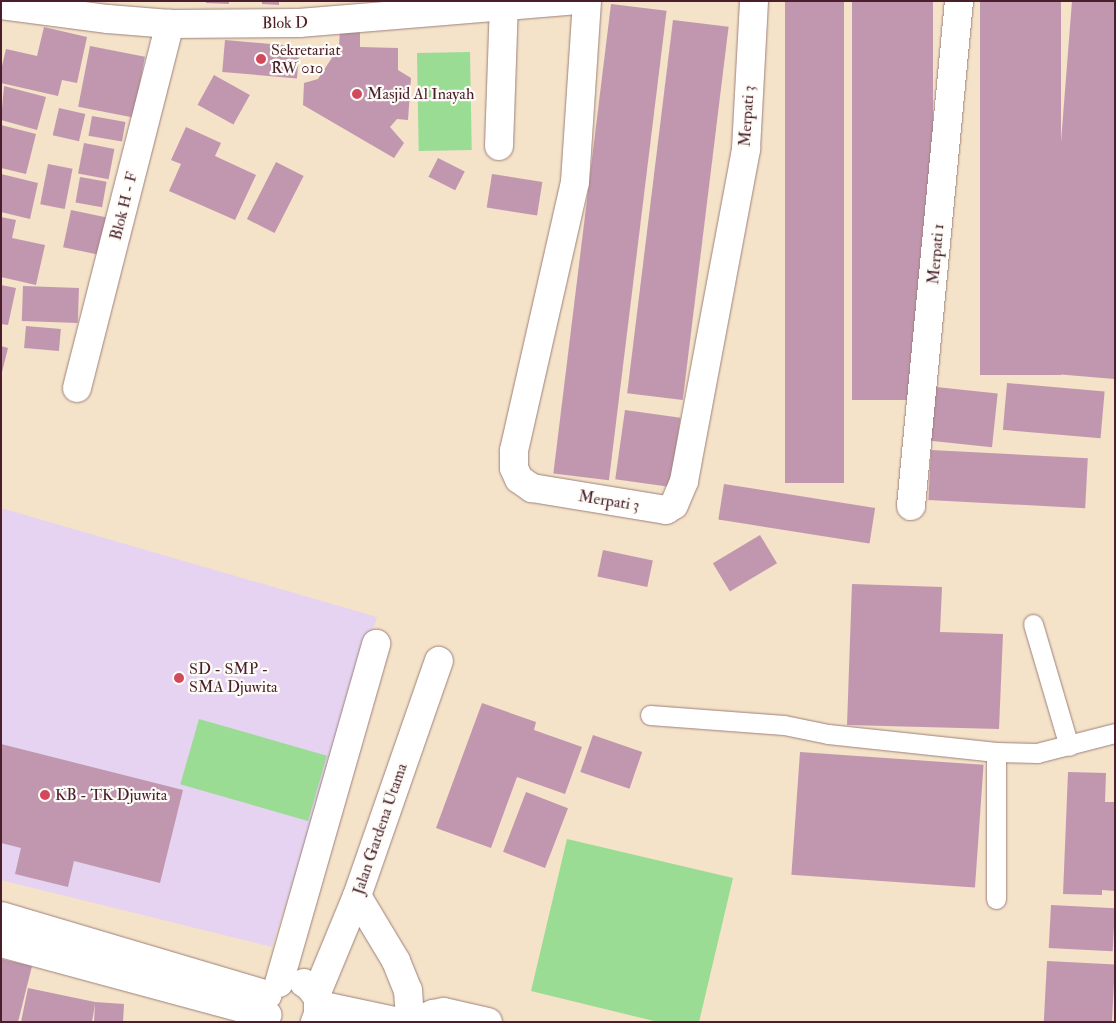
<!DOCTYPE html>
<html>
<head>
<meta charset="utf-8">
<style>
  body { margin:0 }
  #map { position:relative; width:1116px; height:1023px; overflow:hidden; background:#f4e2c9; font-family:"IM FELL Double Pica",serif }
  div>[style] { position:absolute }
  .built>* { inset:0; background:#e5d3f1 }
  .green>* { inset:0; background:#9adc93; transform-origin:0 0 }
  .building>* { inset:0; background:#c197af; transform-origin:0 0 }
  .roads { filter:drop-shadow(0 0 1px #9f807a) drop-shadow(0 0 1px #9f807a) }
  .service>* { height:19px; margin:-9.5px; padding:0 9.5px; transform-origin:9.5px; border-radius:9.5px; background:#fff }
  .minor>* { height:28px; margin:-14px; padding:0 14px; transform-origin:14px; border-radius:14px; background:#fff }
  .dots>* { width:14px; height:14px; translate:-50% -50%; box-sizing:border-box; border:2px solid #fdfcf7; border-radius:50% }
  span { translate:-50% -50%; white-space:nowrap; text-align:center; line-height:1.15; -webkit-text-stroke:4.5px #fdfcf7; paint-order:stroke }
  .street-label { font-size:16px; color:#4a1f2b }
  .poi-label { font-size:16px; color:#4a1f2b }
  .left { translate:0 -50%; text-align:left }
  .frame { position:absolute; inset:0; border:2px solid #4a1f2b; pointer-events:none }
</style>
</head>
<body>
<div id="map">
  <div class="built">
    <div style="clip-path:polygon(1px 508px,377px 617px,272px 947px,1px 880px)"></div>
  </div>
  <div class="green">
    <div style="left:470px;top:52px;width:98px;height:53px;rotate:89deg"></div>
    <div style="left:199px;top:719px;width:133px;height:68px;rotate:16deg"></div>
    <div style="clip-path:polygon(567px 839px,733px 878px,699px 1022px,658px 1022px,531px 991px)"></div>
  </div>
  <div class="building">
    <div style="clip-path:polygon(206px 1px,229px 1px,229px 4px,206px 3px)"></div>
    <div style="clip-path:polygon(262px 1px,279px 1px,279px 5px,262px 4px)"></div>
    <div style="left:785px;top:1px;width:59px;height:482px"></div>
    <div style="left:852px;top:1px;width:81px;height:399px"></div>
    <div style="left:980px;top:1px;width:81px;height:374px"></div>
    <div style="clip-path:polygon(1072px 1px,1115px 1px,1115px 379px,1043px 373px)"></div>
    <div style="left:611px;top:4px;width:56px;height:473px;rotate:7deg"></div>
    <div style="left:673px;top:20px;width:56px;height:376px;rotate:7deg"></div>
    <div style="clip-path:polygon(44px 27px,87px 37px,77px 83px,62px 80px,58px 96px,1px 83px,1px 70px,6px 49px,37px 56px)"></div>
    <div style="clip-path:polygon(340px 28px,360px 29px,360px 47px,398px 48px,398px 70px,411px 78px,408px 120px,397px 119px,390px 127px,404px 143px,394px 158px,303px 105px,304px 83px,318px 79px,339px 47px)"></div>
    <div style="left:225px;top:40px;width:75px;height:32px;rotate:5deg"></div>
    <div style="left:90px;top:46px;width:56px;height:62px;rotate:11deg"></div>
    <div style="left:214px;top:75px;width:41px;height:34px;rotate:29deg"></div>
    <div style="clip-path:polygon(4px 86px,46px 97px,37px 130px,1px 120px)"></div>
    <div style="left:59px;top:108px;width:27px;height:28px;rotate:13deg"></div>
    <div style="left:92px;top:116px;width:34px;height:20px;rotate:10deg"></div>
    <div style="clip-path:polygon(1px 125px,36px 134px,26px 174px,1px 168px)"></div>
    <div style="clip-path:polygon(186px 127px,221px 143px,215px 156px,256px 175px,235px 220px,169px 191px,181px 164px,171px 160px)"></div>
    <div style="left:84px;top:143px;width:31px;height:31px;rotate:11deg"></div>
    <div style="left:438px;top:158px;width:30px;height:21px;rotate:27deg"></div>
    <div style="left:276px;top:162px;width:31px;height:64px;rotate:27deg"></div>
    <div style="left:48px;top:164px;width:25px;height:41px;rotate:11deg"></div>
    <div style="clip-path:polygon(1px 174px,38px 183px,30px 219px,1px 212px)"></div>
    <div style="left:492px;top:174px;width:51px;height:34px;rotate:9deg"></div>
    <div style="left:80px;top:177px;width:27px;height:26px;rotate:10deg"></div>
    <div style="left:71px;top:210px;width:39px;height:38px;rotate:12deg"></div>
    <div style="clip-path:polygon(1px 217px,16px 220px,12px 238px,45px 245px,36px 285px,1px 277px)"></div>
    <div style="clip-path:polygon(1px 285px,16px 288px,8px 325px,1px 324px)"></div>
    <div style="left:23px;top:286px;width:56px;height:35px;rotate:2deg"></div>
    <div style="left:26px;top:326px;width:35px;height:22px;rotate:5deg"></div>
    <div style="clip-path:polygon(1px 346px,8px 348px,2px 372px,1px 372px)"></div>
    <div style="left:1007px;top:383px;width:98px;height:47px;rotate:5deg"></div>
    <div style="left:936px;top:387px;width:62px;height:54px;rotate:6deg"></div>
    <div style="left:625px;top:410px;width:56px;height:70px;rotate:8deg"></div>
    <div style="left:931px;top:450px;width:157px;height:50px;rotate:3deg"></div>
    <div style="left:724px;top:484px;width:153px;height:36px;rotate:9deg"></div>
    <div style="left:760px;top:535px;width:33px;height:55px;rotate:59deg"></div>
    <div style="left:603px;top:550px;width:51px;height:27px;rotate:12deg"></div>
    <div style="clip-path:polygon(852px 584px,942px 587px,940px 632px,1003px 634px,999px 729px,847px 725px)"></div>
    <div style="clip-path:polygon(482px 703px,536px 722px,534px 730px,582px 747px,565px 794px,517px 777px,491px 848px,436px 828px)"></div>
    <div style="left:593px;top:735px;width:52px;height:39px;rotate:19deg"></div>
    <div style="clip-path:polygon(1px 744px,183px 790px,160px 883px,74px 861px,68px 887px,15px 874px,21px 848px,1px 843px)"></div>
    <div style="left:800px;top:752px;width:184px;height:123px;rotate:4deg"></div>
    <div style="clip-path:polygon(1068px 772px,1106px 773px,1105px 802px,1115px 802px,1115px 891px,1102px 890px,1102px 895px,1063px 894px)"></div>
    <div style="left:526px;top:792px;width:45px;height:64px;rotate:21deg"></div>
    <div style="left:1051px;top:905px;width:64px;height:43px;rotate:3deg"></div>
    <div style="clip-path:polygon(1px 959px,32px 966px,18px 1022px,1px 1022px)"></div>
    <div style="left:1047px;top:961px;width:68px;height:61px;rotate:3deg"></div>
    <div style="clip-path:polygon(28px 988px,95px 1002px,124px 1004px,123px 1022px,94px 1022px,95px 1004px,92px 1022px,21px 1022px)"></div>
  </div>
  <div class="roads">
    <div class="service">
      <div style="left:1033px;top:624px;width:127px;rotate:73.6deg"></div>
      <div style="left:650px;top:715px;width:134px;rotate:4.3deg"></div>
      <div style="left:784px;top:725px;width:45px;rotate:11.6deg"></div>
      <div style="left:828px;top:734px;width:169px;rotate:6.1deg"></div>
      <div style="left:996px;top:752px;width:41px;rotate:1.4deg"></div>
      <div style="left:1037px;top:753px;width:81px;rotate:-14.4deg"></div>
      <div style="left:996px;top:752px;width:147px;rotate:90deg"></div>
    </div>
    <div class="minor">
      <div style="left:587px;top:1px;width:181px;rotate:93.8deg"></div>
      <div style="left:575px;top:182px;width:276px;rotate:102.8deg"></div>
      <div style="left:514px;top:451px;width:17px;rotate:90deg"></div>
      <div style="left:514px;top:468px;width:12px;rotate:66deg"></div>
      <div style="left:519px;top:479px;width:16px;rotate:35deg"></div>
      <div style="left:532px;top:488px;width:136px;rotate:9.3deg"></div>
      <div style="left:666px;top:510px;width:9px;rotate:-32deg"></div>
      <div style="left:674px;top:505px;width:26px;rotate:-67deg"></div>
      <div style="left:684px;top:481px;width:338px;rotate:-79.4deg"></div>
      <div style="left:746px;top:149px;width:148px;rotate:-86.9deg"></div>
      <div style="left:1px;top:5px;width:108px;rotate:7.5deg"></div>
      <div style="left:108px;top:19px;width:62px;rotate:4.6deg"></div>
      <div style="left:170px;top:24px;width:129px;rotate:-0.4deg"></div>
      <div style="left:299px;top:23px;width:271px;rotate:-4.7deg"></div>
      <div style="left:499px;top:146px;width:145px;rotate:-88deg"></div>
      <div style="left:77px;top:388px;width:376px;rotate:-75.7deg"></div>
      <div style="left:911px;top:506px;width:507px;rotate:-84.57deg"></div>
      <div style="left:357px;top:896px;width:76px;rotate:59deg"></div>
      <div style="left:396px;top:961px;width:31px;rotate:68deg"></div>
      <div style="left:408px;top:990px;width:32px;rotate:86deg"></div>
      <div style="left:1px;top:916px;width:278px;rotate:16.5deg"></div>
      <div style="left:1px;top:943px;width:276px;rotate:15.1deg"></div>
      <div style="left:279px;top:983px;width:353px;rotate:-74deg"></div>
      <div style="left:304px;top:983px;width:7px;rotate:34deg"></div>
      <div style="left:310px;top:987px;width:14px;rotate:54deg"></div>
      <div style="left:318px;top:998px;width:16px;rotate:90deg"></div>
      <div style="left:318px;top:1014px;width:9px;rotate:111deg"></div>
      <div style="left:316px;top:995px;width:107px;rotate:-67.5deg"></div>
      <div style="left:357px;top:896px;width:249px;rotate:-70.8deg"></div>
      <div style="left:319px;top:1005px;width:83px;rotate:11.9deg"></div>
      <div style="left:415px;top:1022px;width:20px;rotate:-24deg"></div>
      <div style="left:433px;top:1014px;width:11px;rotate:-10deg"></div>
      <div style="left:444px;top:1012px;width:45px;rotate:12.8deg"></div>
    </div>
  </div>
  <div class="dots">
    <div style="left:261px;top:59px;background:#d1495b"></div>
    <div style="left:357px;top:94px;background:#d1495b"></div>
    <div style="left:179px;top:678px;background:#d1495b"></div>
    <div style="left:45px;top:795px;background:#d1495b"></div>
  </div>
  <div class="street-label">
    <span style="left:285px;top:23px;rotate:-1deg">Blok D</span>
    <span style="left:747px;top:116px;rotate:-86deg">Merpati 3</span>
    <span style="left:124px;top:206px;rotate:-76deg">Blok H - F</span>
    <span style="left:936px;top:254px;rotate:-85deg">Merpati 1</span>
    <span style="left:609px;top:501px;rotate:9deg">Merpati 3</span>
    <span style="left:380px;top:829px;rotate:-71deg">Jalan Gardena Utama</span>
  </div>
  <div class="poi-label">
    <span class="left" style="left:271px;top:59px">Sekretariat<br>RW 010</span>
    <span class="left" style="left:367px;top:94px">Masjid Al Inayah</span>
    <span class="left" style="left:189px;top:678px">SD - SMP -<br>SMA Djuwita</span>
    <span class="left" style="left:55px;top:795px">KB - TK Djuwita</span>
  </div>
  <div class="frame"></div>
</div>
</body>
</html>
